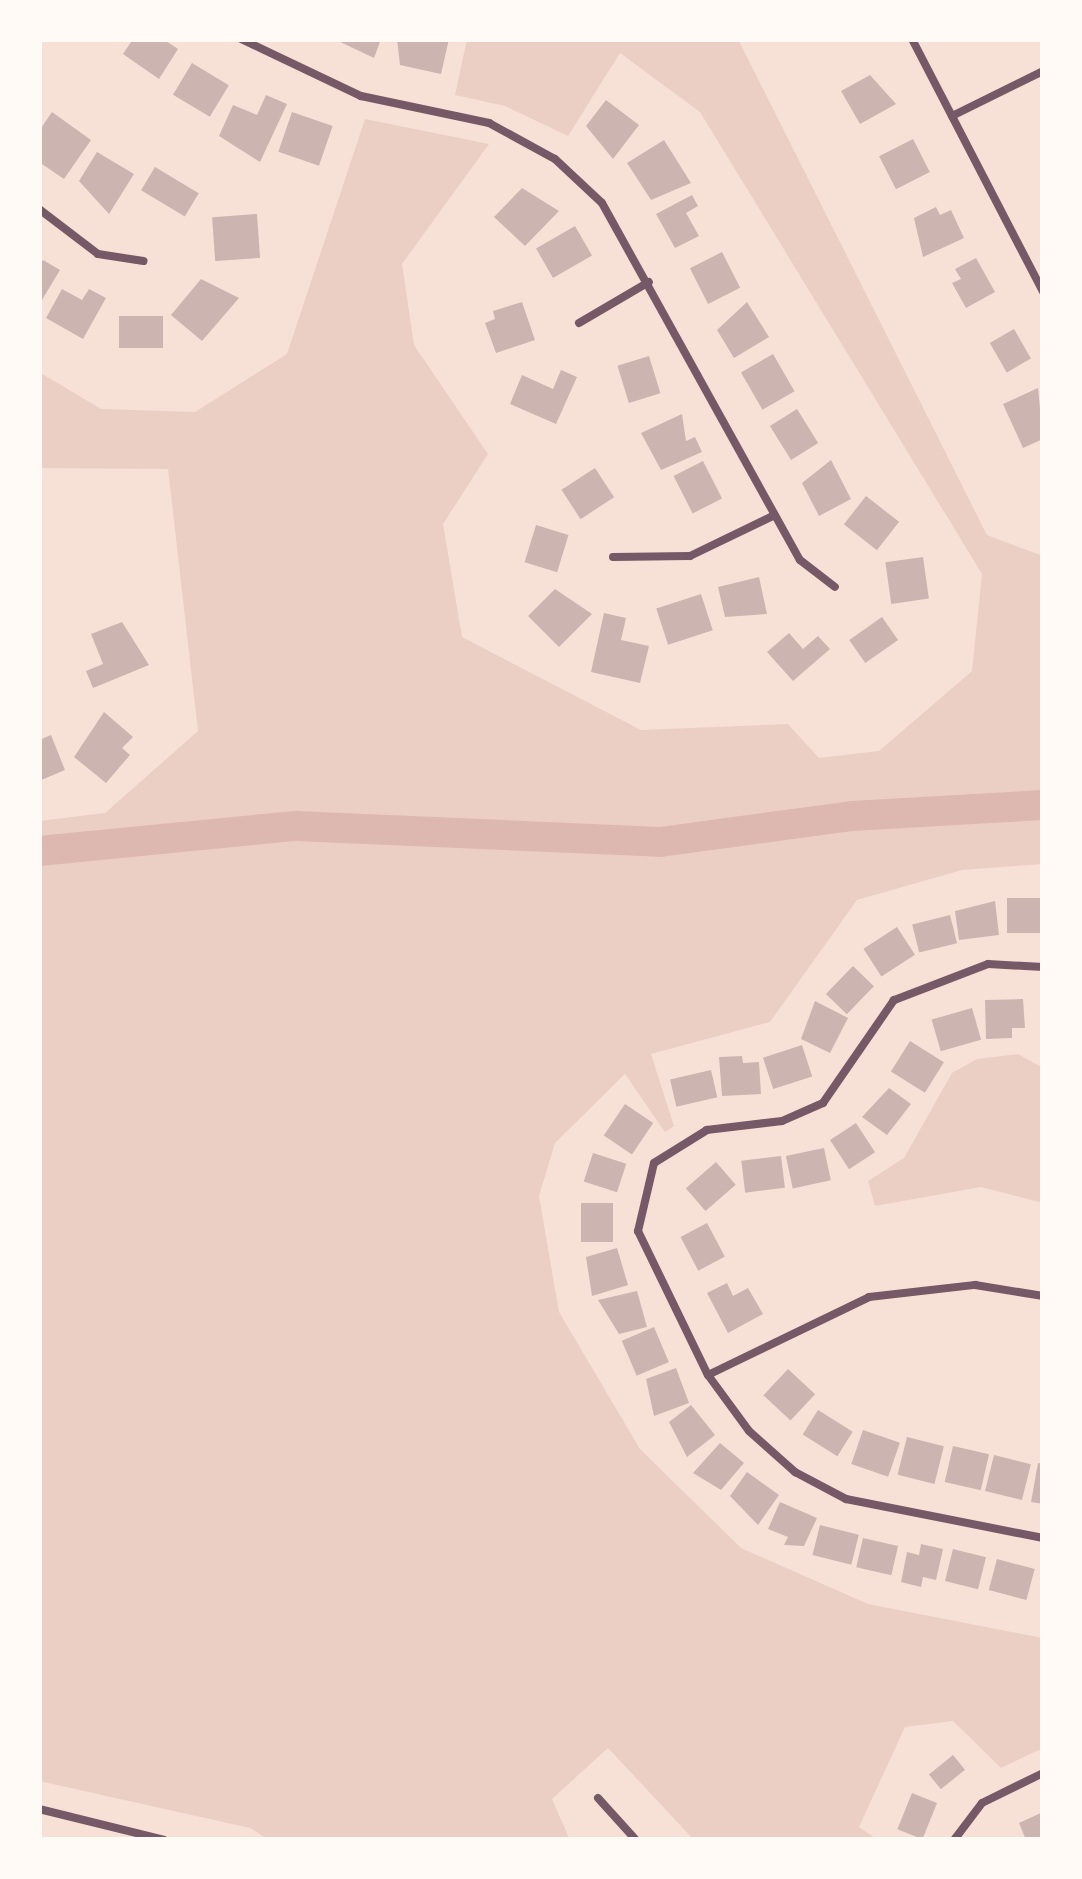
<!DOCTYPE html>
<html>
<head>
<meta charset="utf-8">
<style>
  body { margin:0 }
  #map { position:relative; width:1082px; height:1879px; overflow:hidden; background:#f7e1d7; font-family:Lora,serif }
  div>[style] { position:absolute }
  .green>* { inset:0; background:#ebcfc5 }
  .river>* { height:30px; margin:-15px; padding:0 15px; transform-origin:15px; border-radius:15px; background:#dcb8b0 }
  .building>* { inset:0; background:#ccb4b1; transform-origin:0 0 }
  .minor>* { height:8px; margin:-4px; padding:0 4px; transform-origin:4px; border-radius:4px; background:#755966 }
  span { translate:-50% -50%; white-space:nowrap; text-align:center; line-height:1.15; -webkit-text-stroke:10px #fffaf5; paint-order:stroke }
  .frame { position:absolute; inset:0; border:42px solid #fffaf5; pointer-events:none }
</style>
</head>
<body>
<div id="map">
  <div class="green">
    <div style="clip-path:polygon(467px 39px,738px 39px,987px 535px,1043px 556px,1043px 864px,962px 870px,857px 900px,770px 1022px,651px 1054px,674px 1126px,665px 1132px,625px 1074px,555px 1143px,539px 1196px,559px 1312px,640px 1449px,741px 1548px,868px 1604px,1043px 1638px,1043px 1748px,1001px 1768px,953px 1721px,905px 1727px,859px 1827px,878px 1840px,694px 1840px,608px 1748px,552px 1799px,570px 1840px,269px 1840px,250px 1828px,39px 1781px,39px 821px,105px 813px,198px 731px,168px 469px,39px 468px,39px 372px,101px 409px,195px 412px,287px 354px,365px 119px,489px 144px,402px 264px,414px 345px,488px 454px,443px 524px,462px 637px,641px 730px,788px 724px,819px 758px,879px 751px,972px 671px,982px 574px,700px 112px,620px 53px,568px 136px,505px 106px,455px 95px)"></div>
    <div style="clip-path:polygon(1018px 1054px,1043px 1068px,1043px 1203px,981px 1187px,875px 1206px,868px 1181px,904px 1158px,952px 1073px,977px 1059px)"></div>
  </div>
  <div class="river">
    <div style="left:39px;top:851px;width:258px;rotate:-5.6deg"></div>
    <div style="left:296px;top:826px;width:364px;rotate:2.5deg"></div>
    <div style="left:660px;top:842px;width:194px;rotate:-7.7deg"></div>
    <div style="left:852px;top:816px;width:191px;rotate:-3.3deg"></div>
  </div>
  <div class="building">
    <div style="clip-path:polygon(133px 39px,163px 39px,178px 49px,159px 79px,123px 54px)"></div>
    <div style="clip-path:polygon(334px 39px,381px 39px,374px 58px)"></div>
    <div style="clip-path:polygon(397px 39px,449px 39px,441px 74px,400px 65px)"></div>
    <div style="left:192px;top:63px;width:43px;height:37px;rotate:31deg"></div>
    <div style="clip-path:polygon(870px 75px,896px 104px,860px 124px,841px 91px)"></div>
    <div style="clip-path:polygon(266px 95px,287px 104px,260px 162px,219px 136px,233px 105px,257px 115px)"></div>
    <div style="clip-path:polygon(606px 100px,639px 125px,613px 159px,586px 126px)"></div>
    <div style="clip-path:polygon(52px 112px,91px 140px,64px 179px,39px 162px,39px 131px)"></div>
    <div style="left:292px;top:112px;width:43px;height:42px;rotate:19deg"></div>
    <div style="left:913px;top:139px;width:37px;height:38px;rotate:63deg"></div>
    <div style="clip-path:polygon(664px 140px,691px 183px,651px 200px,627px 163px)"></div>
    <div style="clip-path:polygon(97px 152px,134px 174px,109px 214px,79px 181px)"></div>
    <div style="left:155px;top:167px;width:51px;height:27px;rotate:31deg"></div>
    <div style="clip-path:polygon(522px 188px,559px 211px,525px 246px,494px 217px)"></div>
    <div style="clip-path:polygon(692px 195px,698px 206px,686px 213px,699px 236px,675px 248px,656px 214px)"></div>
    <div style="clip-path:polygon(936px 207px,940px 215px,951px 210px,964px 238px,923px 257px,914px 218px)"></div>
    <div style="left:257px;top:214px;width:44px;height:45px;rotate:86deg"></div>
    <div style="left:575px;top:226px;width:34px;height:45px;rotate:60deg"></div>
    <div style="left:722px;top:252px;width:40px;height:36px;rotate:63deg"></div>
    <div style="clip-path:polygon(976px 258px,995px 292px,966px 308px,952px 283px,961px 279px,955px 269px)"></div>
    <div style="clip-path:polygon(43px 260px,60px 270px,39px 305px,39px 266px)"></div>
    <div style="clip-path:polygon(201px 279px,239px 298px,202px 341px,171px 315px)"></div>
    <div style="clip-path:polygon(62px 289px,82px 300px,89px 289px,106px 298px,83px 339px,46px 318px)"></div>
    <div style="clip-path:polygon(522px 302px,535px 340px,496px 353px,485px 323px,495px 319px,493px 311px)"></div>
    <div style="clip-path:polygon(747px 302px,769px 337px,734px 358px,717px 330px)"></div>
    <div style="left:119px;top:316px;width:44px;height:32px"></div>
    <div style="left:1014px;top:329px;width:34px;height:28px;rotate:60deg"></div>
    <div style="left:773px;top:354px;width:43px;height:37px;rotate:60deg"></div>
    <div style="left:649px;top:356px;width:39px;height:33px;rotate:73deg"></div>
    <div style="clip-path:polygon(561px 370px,577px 377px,556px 424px,510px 404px,522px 375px,553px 389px)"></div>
    <div style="clip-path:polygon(1038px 388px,1043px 439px,1023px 448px,1003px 404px)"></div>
    <div style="left:797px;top:409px;width:40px;height:32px;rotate:58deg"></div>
    <div style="clip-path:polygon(682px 414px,686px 441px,695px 437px,702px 452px,661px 470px,641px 433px)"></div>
    <div style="clip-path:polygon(831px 460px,851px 499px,819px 516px,802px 483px)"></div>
    <div style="left:703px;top:461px;width:42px;height:33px;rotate:63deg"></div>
    <div style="left:595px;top:468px;width:35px;height:40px;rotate:57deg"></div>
    <div style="left:866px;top:496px;width:42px;height:36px;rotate:38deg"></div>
    <div style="left:536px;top:525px;width:34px;height:39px;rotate:17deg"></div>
    <div style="left:923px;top:557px;width:42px;height:38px;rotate:82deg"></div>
    <div style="clip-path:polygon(759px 577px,767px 614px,725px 617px,718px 587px)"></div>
    <div style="clip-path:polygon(555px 589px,592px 614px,559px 647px,528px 616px)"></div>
    <div style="left:701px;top:594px;width:38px;height:47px;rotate:72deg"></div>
    <div style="clip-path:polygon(604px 613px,626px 618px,621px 640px,649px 646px,640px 683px,591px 672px)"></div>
    <div style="left:882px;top:617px;width:28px;height:40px;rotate:55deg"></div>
    <div style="clip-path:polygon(122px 622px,149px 665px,93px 688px,86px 671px,103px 664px,91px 634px)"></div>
    <div style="clip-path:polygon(789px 633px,803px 649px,818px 636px,830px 649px,793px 681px,767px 652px)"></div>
    <div style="clip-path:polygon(104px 712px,133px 737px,122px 748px,130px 755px,106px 783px,74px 757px)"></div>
    <div style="clip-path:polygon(51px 735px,65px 770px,39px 781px,39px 740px)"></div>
    <div style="left:1007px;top:898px;width:36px;height:35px"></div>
    <div style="clip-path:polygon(995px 901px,999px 935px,959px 940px,955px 911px)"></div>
    <div style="left:950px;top:915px;width:29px;height:39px;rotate:76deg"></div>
    <div style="left:897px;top:927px;width:33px;height:40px;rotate:57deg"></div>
    <div style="left:853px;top:966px;width:29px;height:39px;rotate:44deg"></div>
    <div style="clip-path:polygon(1023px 999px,1025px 1028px,1012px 1028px,1012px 1038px,986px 1039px,985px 1000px)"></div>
    <div style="clip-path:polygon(815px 1001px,848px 1018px,830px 1053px,801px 1039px)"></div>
    <div style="left:972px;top:1008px;width:33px;height:42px;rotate:74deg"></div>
    <div style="left:910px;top:1041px;width:40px;height:36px;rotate:32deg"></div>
    <div style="left:802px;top:1045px;width:33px;height:41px;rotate:72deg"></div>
    <div style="clip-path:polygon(742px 1056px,743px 1063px,759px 1062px,761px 1094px,722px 1096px,719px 1057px)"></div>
    <div style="left:711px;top:1070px;width:28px;height:42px;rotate:77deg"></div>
    <div style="clip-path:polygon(889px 1088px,911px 1104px,887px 1135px,862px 1117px)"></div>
    <div style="left:625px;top:1104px;width:34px;height:38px;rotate:34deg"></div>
    <div style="left:856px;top:1123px;width:35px;height:31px;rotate:57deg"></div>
    <div style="left:824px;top:1148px;width:33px;height:39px;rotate:78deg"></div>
    <div style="left:593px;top:1153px;width:35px;height:30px;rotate:18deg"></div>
    <div style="left:781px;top:1156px;width:32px;height:40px;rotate:83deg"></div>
    <div style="left:716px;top:1162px;width:30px;height:40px;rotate:49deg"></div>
    <div style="left:613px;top:1203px;width:39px;height:32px;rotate:90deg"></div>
    <div style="left:707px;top:1223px;width:38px;height:30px;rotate:62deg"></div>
    <div style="clip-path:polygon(617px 1248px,628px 1285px,592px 1296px,586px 1257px)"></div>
    <div style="clip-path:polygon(727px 1283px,733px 1296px,748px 1288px,763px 1314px,728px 1333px,707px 1293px)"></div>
    <div style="clip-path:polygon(637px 1291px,647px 1327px,619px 1334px,598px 1300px)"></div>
    <div style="left:654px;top:1327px;width:38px;height:35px;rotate:67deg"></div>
    <div style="clip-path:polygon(676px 1368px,689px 1403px,654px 1416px,646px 1379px)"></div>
    <div style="left:788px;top:1369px;width:37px;height:36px;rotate:43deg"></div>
    <div style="clip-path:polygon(691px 1405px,715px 1435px,687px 1457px,669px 1422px)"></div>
    <div style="left:818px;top:1410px;width:41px;height:29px;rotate:32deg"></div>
    <div style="left:863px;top:1430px;width:39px;height:36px;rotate:19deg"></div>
    <div style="left:907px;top:1437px;width:38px;height:39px;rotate:14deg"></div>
    <div style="clip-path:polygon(720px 1443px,744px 1463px,721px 1490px,693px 1473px)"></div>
    <div style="left:953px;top:1446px;width:37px;height:37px;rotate:13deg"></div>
    <div style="left:994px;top:1455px;width:38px;height:37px;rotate:14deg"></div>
    <div style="clip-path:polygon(1038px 1463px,1043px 1464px,1043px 1504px,1031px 1502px)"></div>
    <div style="clip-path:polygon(747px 1472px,779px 1495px,758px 1525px,730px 1496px)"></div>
    <div style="clip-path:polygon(780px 1502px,817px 1518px,804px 1546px,784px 1545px,788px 1537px,768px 1529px)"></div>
    <div style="left:820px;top:1525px;width:40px;height:31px;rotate:14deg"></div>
    <div style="left:863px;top:1538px;width:36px;height:30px;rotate:13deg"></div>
    <div style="clip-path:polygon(921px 1544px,943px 1549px,936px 1580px,923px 1577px,921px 1587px,901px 1582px,907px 1552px,919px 1555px)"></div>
    <div style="left:953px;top:1549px;width:34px;height:33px;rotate:14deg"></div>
    <div style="left:997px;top:1559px;width:39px;height:32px;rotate:15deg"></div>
    <div style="left:953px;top:1755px;width:19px;height:31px;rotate:51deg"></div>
    <div style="left:912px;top:1793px;width:27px;height:39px;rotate:22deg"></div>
    <div style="clip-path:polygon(1043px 1812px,1043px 1840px,1026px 1840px,1019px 1823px)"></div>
  </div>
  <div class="minor">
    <div style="left:241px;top:39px;width:133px;rotate:25.4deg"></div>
    <div style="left:361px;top:96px;width:131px;rotate:11.9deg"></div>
    <div style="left:489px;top:123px;width:75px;rotate:28.6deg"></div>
    <div style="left:555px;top:159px;width:64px;rotate:43.1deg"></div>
    <div style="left:602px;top:203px;width:408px;rotate:61deg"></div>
    <div style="left:800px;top:560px;width:44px;rotate:37.6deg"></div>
    <div style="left:912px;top:39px;width:285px;rotate:62.6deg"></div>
    <div style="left:952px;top:116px;width:102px;rotate:-26.3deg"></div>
    <div style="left:39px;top:209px;width:74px;rotate:37.3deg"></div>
    <div style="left:98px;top:254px;width:46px;rotate:8.8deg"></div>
    <div style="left:579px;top:323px;width:81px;rotate:-30.4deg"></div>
    <div style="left:613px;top:557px;width:77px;rotate:-0.7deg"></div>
    <div style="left:690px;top:556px;width:94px;rotate:-25.8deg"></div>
    <div style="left:1043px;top:967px;width:55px;rotate:-176.9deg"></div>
    <div style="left:988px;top:964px;width:101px;rotate:159deg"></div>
    <div style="left:894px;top:1000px;width:125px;rotate:124.6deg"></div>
    <div style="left:823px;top:1103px;width:45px;rotate:156.3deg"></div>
    <div style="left:782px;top:1121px;width:76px;rotate:173.2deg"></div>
    <div style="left:707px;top:1130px;width:62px;rotate:148.1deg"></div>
    <div style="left:654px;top:1163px;width:70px;rotate:103.2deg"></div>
    <div style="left:638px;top:1231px;width:160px;rotate:64.1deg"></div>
    <div style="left:708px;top:1375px;width:69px;rotate:53.8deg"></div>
    <div style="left:749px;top:1431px;width:62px;rotate:41.7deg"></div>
    <div style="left:795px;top:1472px;width:58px;rotate:27.9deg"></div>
    <div style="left:846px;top:1499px;width:201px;rotate:11.2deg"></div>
    <div style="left:708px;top:1375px;width:179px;rotate:-25.8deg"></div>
    <div style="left:869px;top:1297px;width:107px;rotate:-6.5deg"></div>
    <div style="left:975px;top:1285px;width:69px;rotate:9.2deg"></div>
    <div style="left:598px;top:1798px;width:57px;rotate:47.9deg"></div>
    <div style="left:39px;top:1809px;width:129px;rotate:13.9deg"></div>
    <div style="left:954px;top:1840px;width:46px;rotate:-52.9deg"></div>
    <div style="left:982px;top:1803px;width:68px;rotate:-26.2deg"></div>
  </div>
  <div class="frame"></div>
</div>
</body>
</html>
